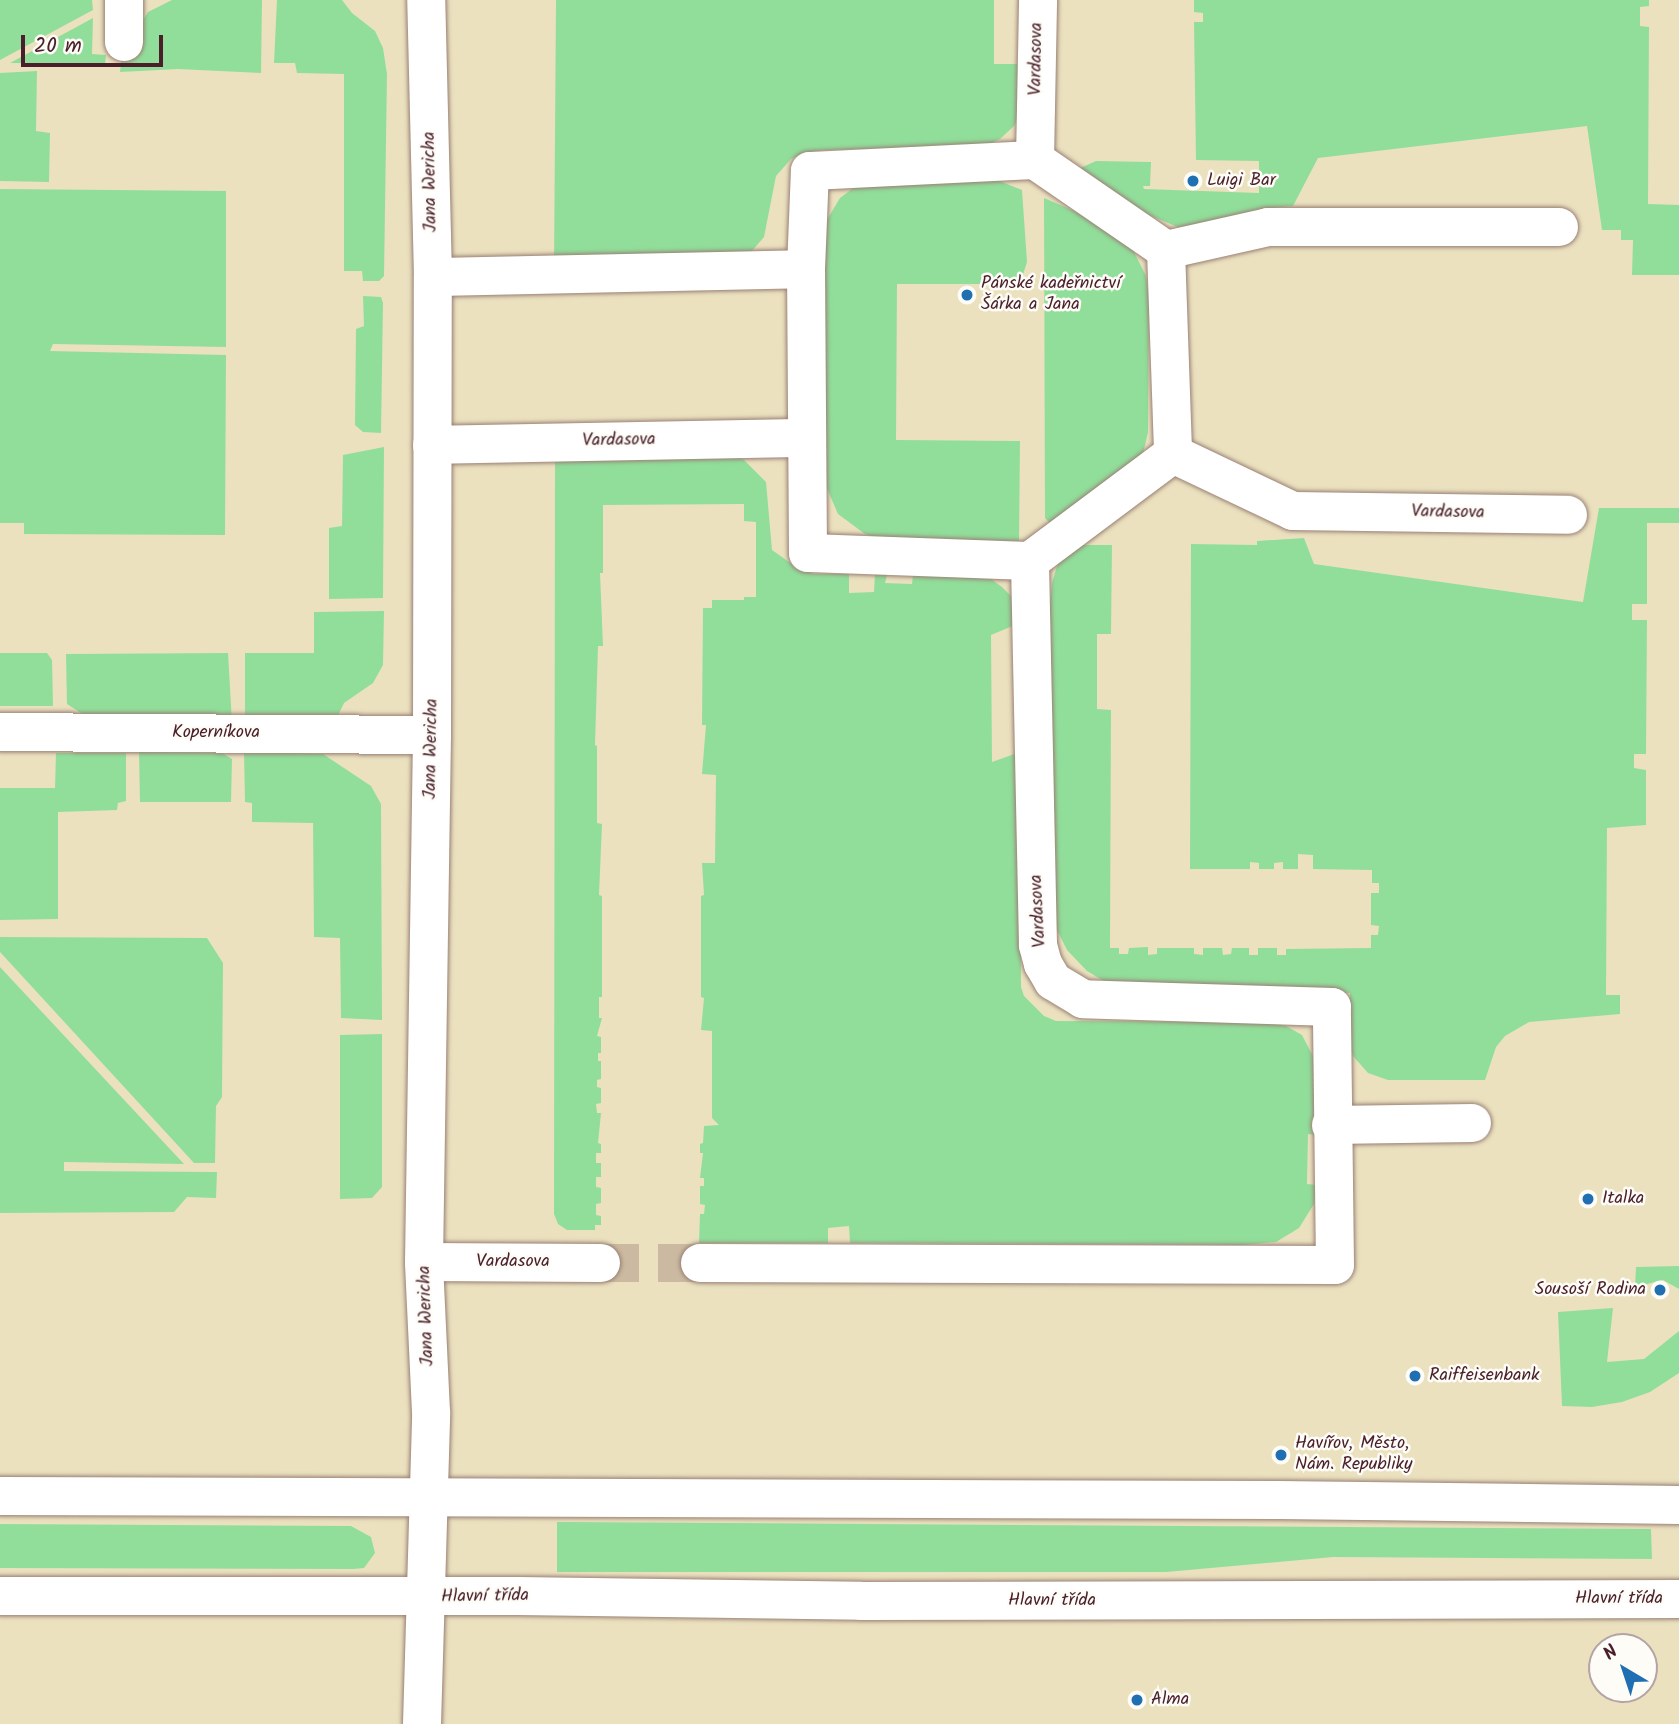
<!DOCTYPE html>
<html>
<head>
<meta charset="utf-8">
<style>
  body { margin:0 }
  #map { position:relative; width:1679px; height:1724px; overflow:hidden; background:#ebe1bf; font-family:Kalam,sans-serif }
  div>[style] { position:absolute }
  .green>* { inset:0; background:#91de9b }
  .minor-tunnel>* { height:38px; margin-top:-19px; transform-origin:0; background:repeating-linear-gradient(90deg,#cbbaa1 0 38px,transparent 0 57px) }
  .roads { filter:drop-shadow(0 0 2px #9a8075) drop-shadow(0 0 2px #9a8075) }
  .minor>* { height:38px; margin:-19px; padding:0 19px; transform-origin:19px; border-radius:19px; background:#fff }
  .primary>* { height:38px; margin:-19px; padding:0 19px; transform-origin:19px; border-radius:19px; background:#fff }
  .dots>* { width:19px; height:19px; translate:-50% -50%; box-sizing:border-box; border:4px solid #fdfcf7; border-radius:50% }
  span { translate:-50% -50%; white-space:nowrap; text-align:center; line-height:1.15; -webkit-text-stroke:5px #fdfcf7; paint-order:stroke }
  .street-label { font-size:18px; color:#4a1f2b }
  .poi-label { font-size:18px; color:#4a1f2b }
  .left { translate:0 -50%; text-align:left }
  .right { translate:-100% -50%; text-align:right }
  .north { position:absolute; left:1588px; top:1633px; width:70px; height:70px; box-sizing:border-box; background:#fdfcf7; border:2px solid #b5a4a5; border-radius:50%; rotate:321deg; font-size:19px; font-weight:700; line-height:28px; text-align:center; color:#4a1f2b }
  .north::after { content:''; display:block; margin:auto; width:24px; height:32px; background:#1f6fb2; clip-path:polygon(50% 0,100% 100%,50% 72%,0 100%) }
  .scale { position:absolute; left:21px; top:35px; width:142px; height:32px; box-sizing:border-box; border:4px solid #4a1f2b; border-top:0; padding-left:9px; font-size:21px; line-height:24px; white-space:nowrap; color:#4a1f2b; -webkit-text-stroke:5px #fdfcf7; paint-order:stroke }
</style>
</head>
<body>
<div id="map">
  <div class="green">
    <div style="clip-path:polygon(0 0,92px 0,93px 10px,0 60px)"></div>
    <div style="clip-path:polygon(172px 0,262px 0,261px 73px,178px 69px,120px 72px,122px 54px,148px 12px)"></div>
    <div style="clip-path:polygon(277px 0,342px 0,352px 13px,375px 31px,383px 48px,387px 74px,384px 276px,379px 281px,363px 281px,362px 271px,344px 271px,344px 74px,297px 73px,295px 63px,274px 63px)"></div>
    <div style="clip-path:polygon(556px 0,994px 0,994px 64px,1024px 64px,1022px 109px,1014px 126px,1000px 139px,984px 146px,824px 150px,808px 152px,791px 159px,776px 176px,764px 237px,751px 252px,554px 268px)"></div>
    <div style="clip-path:polygon(1194px 0,1649px 0,1649px 6px,1640px 7px,1640px 26px,1649px 27px,1648px 204px,1679px 205px,1679px 275px,1632px 275px,1633px 240px,1621px 240px,1621px 230px,1602px 230px,1587px 126px,1318px 158px,1293px 206px,1260px 209px,1260px 217px,1178px 227px,1093px 192px,1069px 173px,1096px 161px,1151px 162px,1150px 186px,1143px 186px,1144px 189px,1259px 193px,1259px 161px,1196px 160px,1194px 22px,1203px 22px,1203px 13px,1194px 12px)"></div>
    <div style="clip-path:polygon(93px 18px,92px 54px,106px 55px,105px 64px,10px 63px)"></div>
    <div style="clip-path:polygon(37px 71px,36px 131px,50px 133px,49px 182px,0 181px,0 73px)"></div>
    <div style="clip-path:polygon(997px 180px,1022px 190px,1027px 262px,1020px 284px,897px 284px,896px 440px,1020px 441px,1019px 541px,880px 539px,865px 534px,838px 514px,825px 484px,824px 229px,828px 218px,840px 198px,860px 183px)"></div>
    <div style="clip-path:polygon(0 189px,226px 191px,226px 347px,53px 344px,50px 351px,226px 355px,225px 535px,24px 534px,24px 523px,0 523px)"></div>
    <div style="clip-path:polygon(1044px 198px,1102px 223px,1130px 244px,1146px 276px,1149px 297px,1148px 432px,1143px 454px,1052px 525px,1045px 518px)"></div>
    <div style="clip-path:polygon(363px 296px,381px 297px,383px 303px,381px 433px,363px 432px,355px 425px,356px 329px,364px 326px)"></div>
    <div style="clip-path:polygon(384px 447px,383px 598px,329px 599px,329px 528px,342px 526px,343px 455px)"></div>
    <div style="clip-path:polygon(555px 452px,729px 454px,743px 459px,766px 482px,772px 550px,799px 569px,814px 574px,849px 574px,849px 593px,874px 592px,875px 574px,887px 575px,885px 583px,912px 584px,913px 574px,991px 579px,1002px 587px,1012px 597px,1020px 623px,991px 635px,992px 762px,1020px 752px,1021px 987px,1024px 996px,1044px 1016px,1056px 1021px,1266px 1022px,1286px 1026px,1302px 1035px,1316px 1062px,1317px 1135px,1308px 1134px,1307px 1184px,1317px 1185px,1317px 1188px,1314px 1204px,1299px 1228px,1276px 1242px,1243px 1245px,850px 1243px,849px 1226px,828px 1228px,828px 1243px,699px 1243px,700px 1214px,704px 1214px,705px 1205px,700px 1204px,700px 1186px,704px 1186px,704px 1178px,700px 1178px,703px 1153px,700px 1153px,700px 1144px,703px 1143px,704px 1126px,719px 1125px,712px 1118px,712px 1031px,701px 1030px,704px 998px,701px 997px,701px 896px,704px 895px,702px 863px,715px 863px,716px 775px,702px 774px,706px 725px,702px 725px,703px 608px,712px 608px,712px 600px,744px 600px,744px 597px,756px 597px,756px 522px,744px 521px,744px 504px,603px 505px,603px 573px,600px 573px,603px 646px,598px 646px,595px 745px,597px 746px,597px 823px,602px 824px,599px 895px,602px 896px,602px 997px,599px 997px,599px 1018px,602px 1018px,597px 1036px,601px 1037px,601px 1053px,598px 1053px,598px 1061px,601px 1061px,601px 1079px,597px 1080px,597px 1087px,601px 1088px,601px 1103px,596px 1104px,597px 1113px,601px 1113px,598px 1143px,601px 1144px,601px 1153px,596px 1153px,596px 1163px,601px 1163px,601px 1177px,596px 1177px,596px 1187px,601px 1188px,601px 1203px,596px 1204px,596px 1215px,601px 1216px,601px 1225px,595px 1225px,595px 1230px,567px 1230px,558px 1224px,554px 1214px)"></div>
    <div style="clip-path:polygon(1599px 508px,1679px 508px,1679px 523px,1647px 523px,1647px 604px,1632px 604px,1632px 620px,1647px 620px,1646px 754px,1634px 754px,1634px 768px,1646px 770px,1646px 825px,1607px 828px,1606px 995px,1620px 995px,1620px 1014px,1529px 1022px,1505px 1036px,1496px 1047px,1485px 1080px,1388px 1080px,1368px 1073px,1353px 1056px,1348px 1044px,1350px 993px,1148px 992px,1109px 984px,1087px 971px,1067px 950px,1054px 924px,1050px 883px,1050px 604px,1052px 583px,1058px 563px,1070px 545px,1112px 545px,1111px 634px,1097px 634px,1097px 709px,1111px 710px,1110px 948px,1119px 948px,1119px 954px,1128px 954px,1129px 948px,1148px 947px,1148px 955px,1157px 954px,1157px 948px,1194px 948px,1194px 954px,1203px 955px,1203px 948px,1222px 948px,1223px 955px,1231px 954px,1232px 948px,1249px 948px,1249px 955px,1258px 955px,1258px 948px,1277px 948px,1277px 955px,1286px 955px,1286px 949px,1371px 948px,1371px 935px,1378px 935px,1379px 926px,1371px 925px,1371px 893px,1379px 893px,1379px 883px,1372px 883px,1372px 870px,1313px 869px,1313px 855px,1298px 854px,1298px 869px,1283px 869px,1283px 862px,1274px 863px,1274px 869px,1259px 869px,1259px 863px,1250px 862px,1250px 869px,1190px 869px,1191px 544px,1257px 545px,1257px 541px,1304px 538px,1314px 564px,1583px 602px)"></div>
    <div style="clip-path:polygon(384px 611px,383px 665px,373px 683px,344px 703px,334px 724px,245px 723px,245px 653px,314px 653px,314px 612px)"></div>
    <div style="clip-path:polygon(0 653px,47px 653px,52px 660px,53px 706px,0 706px)"></div>
    <div style="clip-path:polygon(228px 653px,232px 723px,96px 723px,67px 704px,66px 654px)"></div>
    <div style="clip-path:polygon(139px 752px,222px 753px,232px 759px,231px 802px,140px 802px)"></div>
    <div style="clip-path:polygon(244px 752px,323px 754px,371px 786px,381px 804px,382px 1020px,341px 1018px,340px 938px,314px 937px,313px 823px,252px 822px,252px 803px,245px 802px)"></div>
    <div style="clip-path:polygon(56px 753px,126px 753px,126px 801px,118px 803px,117px 810px,58px 812px,58px 919px,0 920px,0 788px,55px 788px)"></div>
    <div style="clip-path:polygon(0 937px,207px 938px,223px 963px,222px 1097px,216px 1106px,215px 1163px,194px 1163px,0 952px)"></div>
    <div style="clip-path:polygon(0 967px,184px 1164px,64px 1162px,64px 1171px,217px 1172px,216px 1198px,187px 1197px,174px 1212px,0 1213px)"></div>
    <div style="clip-path:polygon(382px 1034px,382px 1187px,372px 1198px,340px 1199px,340px 1035px)"></div>
    <div style="clip-path:polygon(1679px 1266px,1679px 1289px,1663px 1280px,1635px 1287px,1636px 1267px)"></div>
    <div style="clip-path:polygon(1613px 1308px,1607px 1362px,1644px 1359px,1679px 1331px,1679px 1373px,1650px 1392px,1622px 1402px,1592px 1407px,1562px 1406px,1558px 1312px)"></div>
    <div style="clip-path:polygon(557px 1522px,1651px 1529px,1652px 1559px,1333px 1557px,1166px 1572px,557px 1572px)"></div>
    <div style="clip-path:polygon(0 1524px,351px 1526px,371px 1537px,375px 1553px,364px 1568px,353px 1569px,0 1568px)"></div>
  </div>
  <div class="minor-tunnel">
    <div style="left:601px;top:1263px;width:99px"></div>
  </div>
  <div class="roads">
    <div class="minor">
      <div style="left:124px;top:42px;width:42px;rotate:-90deg"></div>
      <div style="left:1035px;top:160px;width:159px;rotate:34.5deg"></div>
      <div style="left:1166px;top:250px;width:204px;rotate:88deg"></div>
      <div style="left:1173px;top:454px;width:179px;rotate:143.2deg"></div>
      <div style="left:1030px;top:561px;width:222px;rotate:-177.9deg"></div>
      <div style="left:808px;top:553px;width:284px;rotate:-90.4deg"></div>
      <div style="left:806px;top:269px;width:98px;rotate:-87.7deg"></div>
      <div style="left:810px;top:171px;width:225px;rotate:-2.8deg"></div>
      <div style="left:1035px;top:160px;width:160px;rotate:-88.9deg"></div>
      <div style="left:1166px;top:250px;width:105px;rotate:-12.7deg"></div>
      <div style="left:1268px;top:227px;width:291px"></div>
      <div style="left:433px;top:277px;width:373px;rotate:-1.2deg"></div>
      <div style="left:432px;top:445px;width:374px;rotate:-1.1deg"></div>
      <div style="left:1173px;top:454px;width:133px;rotate:25.4deg"></div>
      <div style="left:1293px;top:511px;width:275px;rotate:0.8deg"></div>
      <div style="left:0;top:732px;width:432px;rotate:0.4deg"></div>
      <div style="left:1331px;top:1125px;width:141px;rotate:-0.8deg"></div>
      <div style="left:424px;top:1262px;width:177px;rotate:0.3deg"></div>
      <div style="left:700px;top:1263px;width:635px;rotate:0.18deg"></div>
      <div style="left:1335px;top:1265px;width:258px;rotate:-90.7deg"></div>
      <div style="left:1332px;top:1007px;width:249px;rotate:-178.2deg"></div>
      <div style="left:1083px;top:999px;width:35px;rotate:-149deg"></div>
      <div style="left:1053px;top:981px;width:20px;rotate:-120deg"></div>
      <div style="left:1043px;top:964px;width:20px;rotate:-105deg"></div>
      <div style="left:1038px;top:945px;width:384px;rotate:-91.2deg"></div>
      <div style="left:422px;top:1724px;width:312px;rotate:-88.3deg"></div>
      <div style="left:431px;top:1412px;width:150px;rotate:-92.7deg"></div>
      <div style="left:424px;top:1262px;width:527px;rotate:-89.13deg"></div>
      <div style="left:432px;top:735px;width:458px;rotate:-89.9deg"></div>
      <div style="left:433px;top:277px;width:277px;rotate:-91.4deg"></div>
    </div>
    <div class="primary">
      <div style="left:0;top:1496px;width:1278px;rotate:0.18deg"></div>
      <div style="left:1278px;top:1500px;width:401px;rotate:0.7deg"></div>
      <div style="left:0;top:1596px;width:518px"></div>
      <div style="left:518px;top:1596px;width:343px;rotate:0.8deg"></div>
      <div style="left:861px;top:1601px;width:818px;rotate:-0.14deg"></div>
    </div>
  </div>
  <div class="dots">
    <div style="left:1193px;top:181px;background:#1f6fb2"></div>
    <div style="left:967px;top:295px;background:#1f6fb2"></div>
    <div style="left:1588px;top:1199px;background:#1f6fb2"></div>
    <div style="left:1660px;top:1290px;background:#1f6fb2"></div>
    <div style="left:1415px;top:1376px;background:#1f6fb2"></div>
    <div style="left:1281px;top:1455px;background:#1f6fb2"></div>
    <div style="left:1137px;top:1700px;background:#1f6fb2"></div>
  </div>
  <div class="street-label">
    <span style="left:1037px;top:59px;rotate:-89deg">Vardasova</span>
    <span style="left:431px;top:182px;rotate:-91deg">Jana Wericha</span>
    <span style="left:619px;top:441px;rotate:-1deg">Vardasova</span>
    <span style="left:1448px;top:513px;rotate:1deg">Vardasova</span>
    <span style="left:216px;top:733px">Koperníkova</span>
    <span style="left:432px;top:749px;rotate:-89deg">Jana Wericha</span>
    <span style="left:1039px;top:911px;rotate:-93deg">Vardasova</span>
    <span style="left:513px;top:1262px">Vardasova</span>
    <span style="left:427px;top:1316px;rotate:-92deg">Jana Wericha</span>
    <span style="left:485px;top:1597px;rotate:-1deg">Hlavní třída</span>
    <span style="left:1619px;top:1599px">Hlavní třída</span>
    <span style="left:1052px;top:1601px">Hlavní třída</span>
  </div>
  <div class="poi-label">
    <span class="left" style="left:1207px;top:181px">Luigi Bar</span>
    <span class="left" style="left:981px;top:295px">Pánské kadeřnictví<br>Šárka a Jana</span>
    <span class="left" style="left:1602px;top:1199px">Italka</span>
    <span class="right" style="left:1646px;top:1290px">Sousoší Rodina</span>
    <span class="left" style="left:1429px;top:1376px">Raiffeisenbank</span>
    <span class="left" style="left:1295px;top:1455px">Havířov, Město,<br>Nám. Republiky</span>
    <span class="left" style="left:1151px;top:1700px">Alma</span>
  </div>
  <div class="north">N</div>
  <div class="scale">20 m</div>
</div>
</body>
</html>
